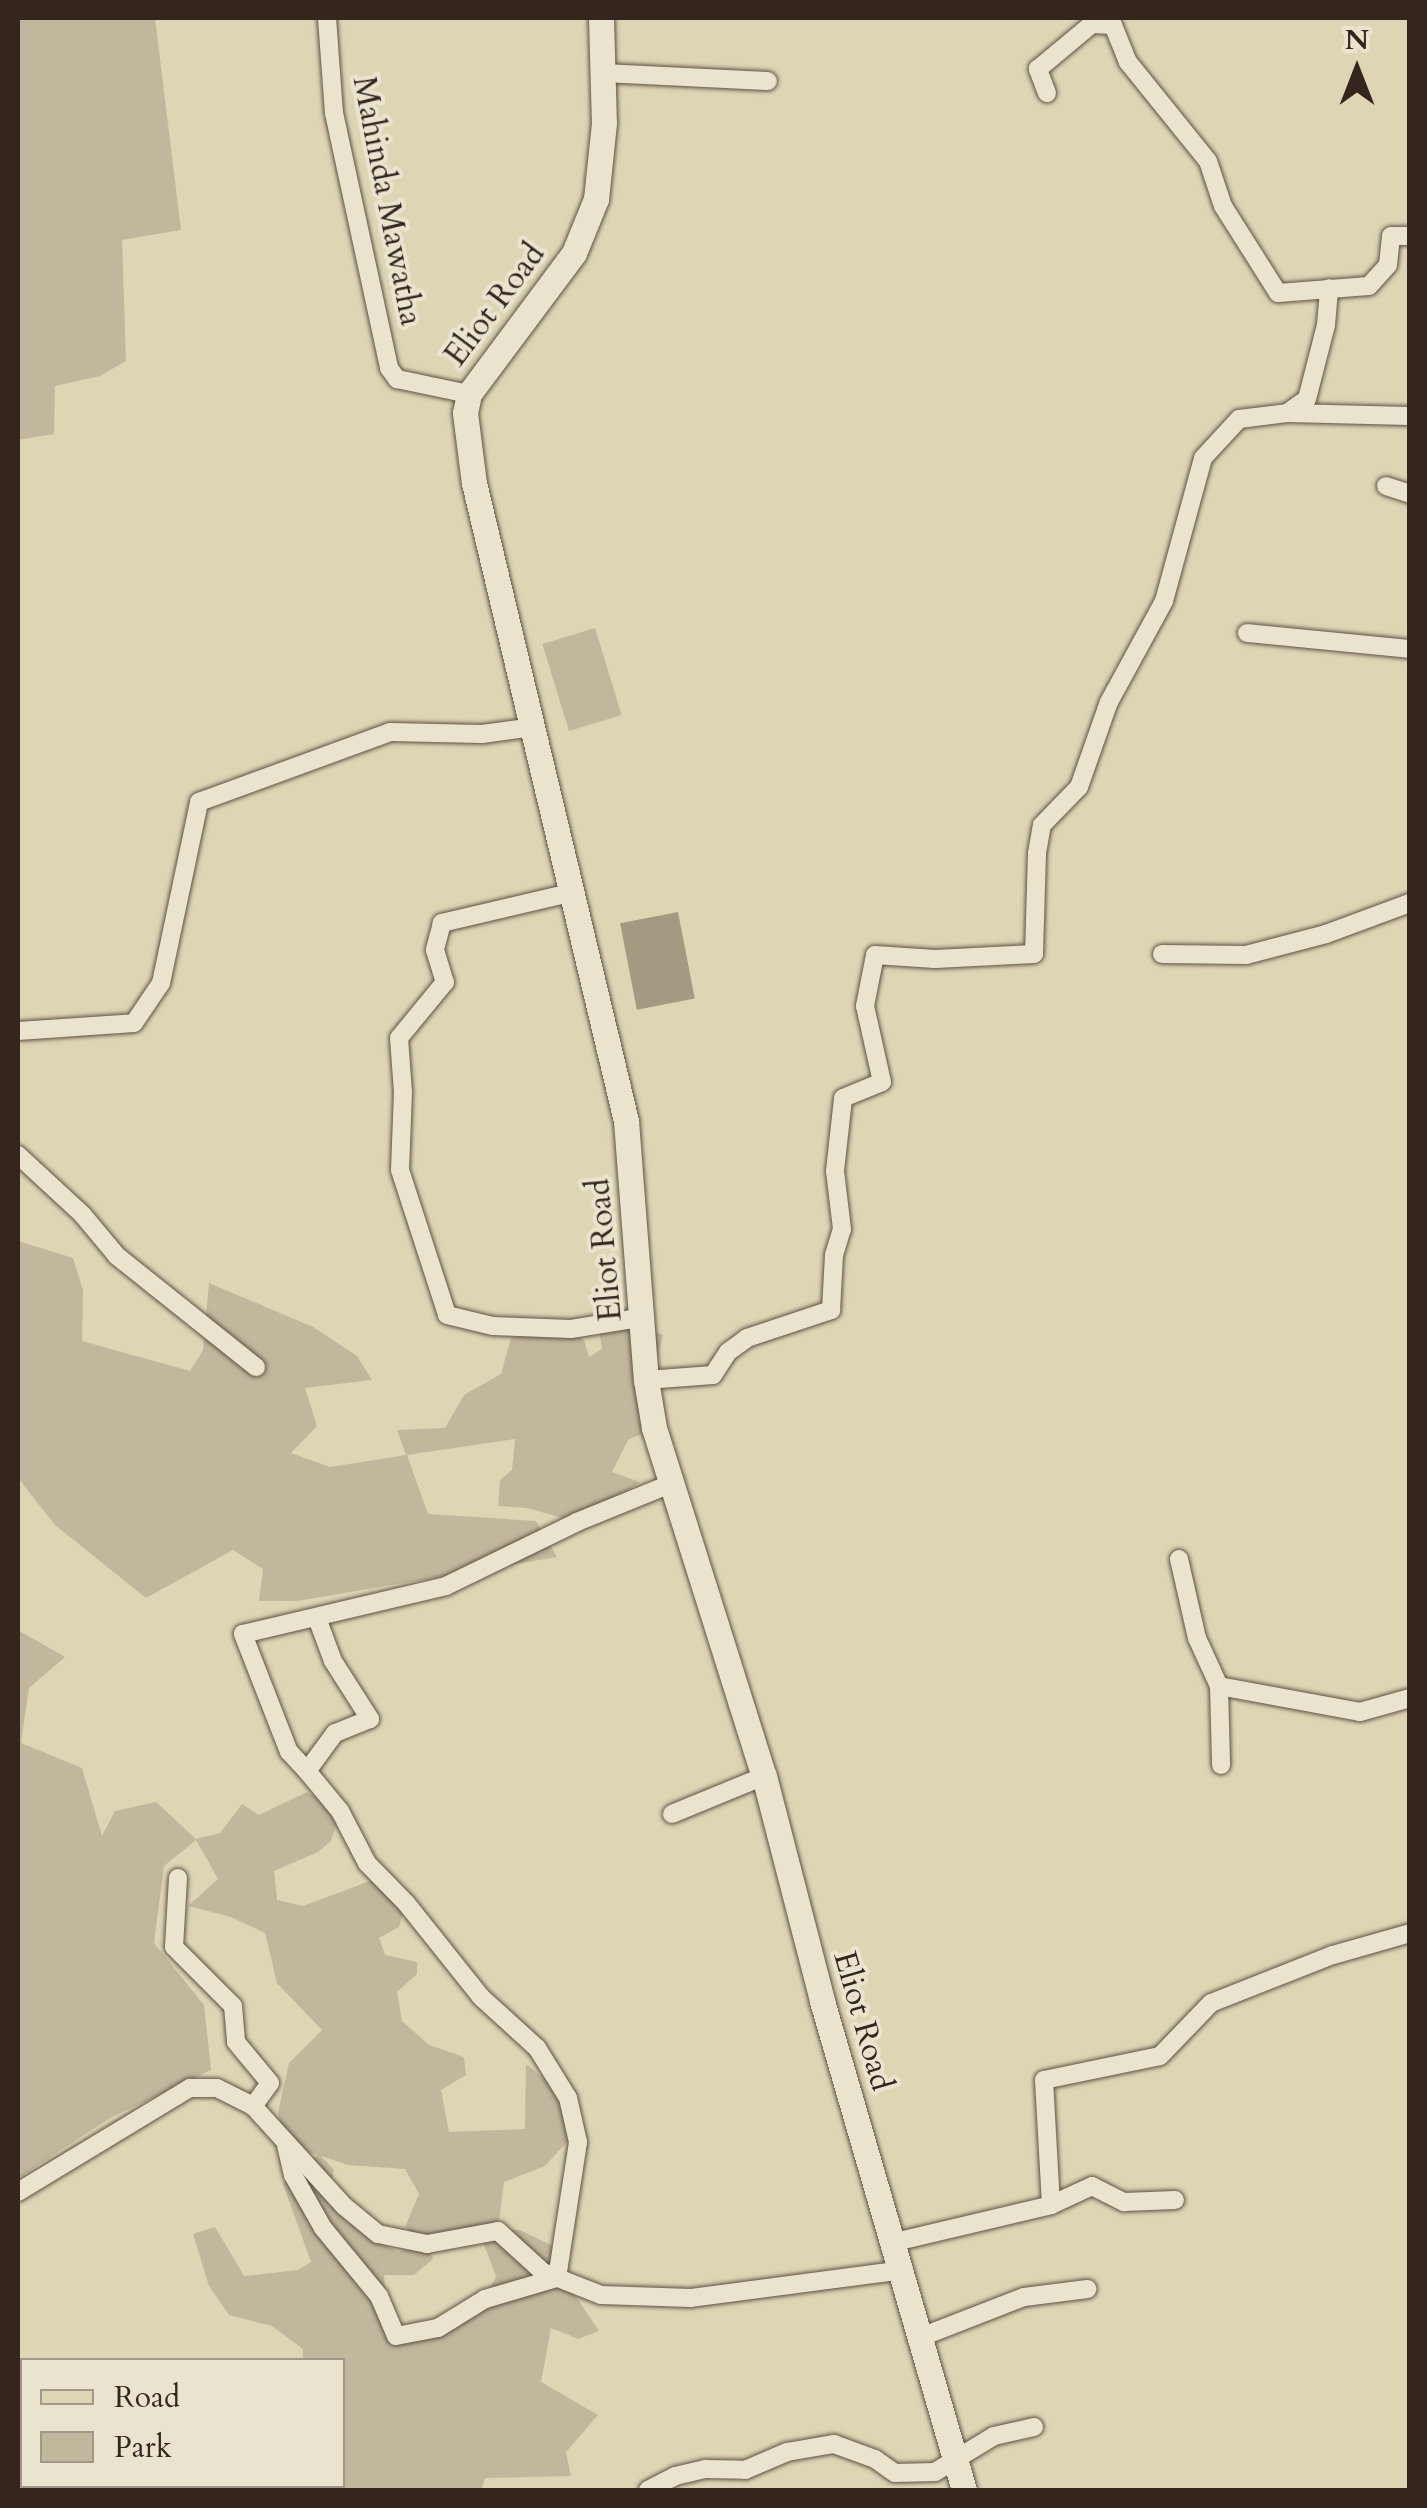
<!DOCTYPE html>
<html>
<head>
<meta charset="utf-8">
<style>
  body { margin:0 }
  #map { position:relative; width:1427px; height:2508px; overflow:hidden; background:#ded5b5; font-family:Cardo,serif }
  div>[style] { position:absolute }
  .green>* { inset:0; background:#c1b79c; transform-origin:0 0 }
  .water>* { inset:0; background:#a49a82; transform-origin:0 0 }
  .roads { filter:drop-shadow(0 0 2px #5e5244) drop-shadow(0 0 2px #5e5244) }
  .street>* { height:18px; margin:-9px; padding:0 9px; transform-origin:9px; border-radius:9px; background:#eae4cf }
  .secondary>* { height:25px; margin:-12.5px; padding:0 12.5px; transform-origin:12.5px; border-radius:12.5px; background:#eae4cf }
  .primary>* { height:28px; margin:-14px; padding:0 14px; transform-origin:14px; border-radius:14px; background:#ded5b5 }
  span { translate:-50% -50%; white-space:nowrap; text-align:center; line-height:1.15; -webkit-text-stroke:8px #eae4cf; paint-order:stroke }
  .street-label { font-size:32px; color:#34261f }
  .frame { position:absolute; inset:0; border:20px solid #34261f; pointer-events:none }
  .legend { position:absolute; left:20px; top:2358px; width:325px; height:130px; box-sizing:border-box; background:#eae4cf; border:2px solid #a19889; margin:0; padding:12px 18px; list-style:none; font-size:30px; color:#34261f }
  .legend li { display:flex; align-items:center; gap:20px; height:50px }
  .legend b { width:50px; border:2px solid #a19889 }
  .north { position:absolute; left:1307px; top:20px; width:100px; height:100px; -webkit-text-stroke:8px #eae4cf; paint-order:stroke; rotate:0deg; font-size:28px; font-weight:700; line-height:40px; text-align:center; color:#34261f }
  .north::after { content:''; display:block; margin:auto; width:35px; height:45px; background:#34261f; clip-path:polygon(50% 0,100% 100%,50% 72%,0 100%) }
</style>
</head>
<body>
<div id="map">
  <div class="green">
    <div style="clip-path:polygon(18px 18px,155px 18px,181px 230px,122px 240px,126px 361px,100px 376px,55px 386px,54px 434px,18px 440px)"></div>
    <div style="left:595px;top:628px;width:91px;height:55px;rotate:73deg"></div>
    <div style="clip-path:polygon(18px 1241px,73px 1258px,83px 1290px,82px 1341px,190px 1371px,203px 1350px,209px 1283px,313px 1327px,357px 1356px,372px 1380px,305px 1388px,317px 1426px,291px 1453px,330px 1467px,406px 1455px,397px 1430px,445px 1428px,464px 1395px,501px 1374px,511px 1338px,561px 1329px,584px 1340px,589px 1357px,602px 1349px,599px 1329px,637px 1324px,663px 1335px,654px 1370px,654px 1428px,628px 1440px,612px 1472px,640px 1482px,577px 1522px,527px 1508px,498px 1506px,500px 1480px,512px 1470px,515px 1439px,407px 1455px,428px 1514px,536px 1521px,557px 1557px,297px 1601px,259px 1601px,263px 1569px,233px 1550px,146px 1598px,55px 1525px,18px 1478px)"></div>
    <div style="clip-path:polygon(evenodd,18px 1630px,65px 1657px,29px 1688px,21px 1743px,82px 1768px,102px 1836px,115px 1811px,156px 1802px,196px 1839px,220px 1833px,242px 1804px,259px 1815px,307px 1792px,340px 1811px,331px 1841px,318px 1852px,274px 1871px,277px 1900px,303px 1906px,381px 1877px,406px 1903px,399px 1927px,379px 1938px,385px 1955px,417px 1962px,417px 1974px,397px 1992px,402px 2021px,429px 2045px,464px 2057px,466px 2075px,441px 2090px,449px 2132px,525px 2129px,526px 2064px,568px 2098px,572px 2136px,545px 2166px,504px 2182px,498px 2230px,520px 2230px,555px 2247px,575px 2295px,599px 2331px,578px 2339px,551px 2328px,541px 2382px,598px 2415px,566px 2452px,571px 2476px,485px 2478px,481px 2490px,344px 2490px,339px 2486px,342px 2486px,342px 2360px,303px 2360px,303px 2349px,272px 2326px,229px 2315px,209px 2286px,193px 2234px,215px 2227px,244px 2276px,298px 2270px,311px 2262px,283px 2184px,318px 2155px,286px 2145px,278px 2113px,289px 2063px,322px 2030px,277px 1983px,265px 1933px,231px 1917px,188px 1906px,218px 1879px,196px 1840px,164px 1866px,154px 1943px,204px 2005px,211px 2070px,110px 2118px,18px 2178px,18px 1630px,321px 2156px,348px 2165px,405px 2169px,419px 2194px,405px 2227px,426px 2244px,398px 2252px,384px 2245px,371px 2219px,328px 2198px,334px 2170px,321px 2156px,18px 1630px,483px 2242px,496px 2276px,485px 2299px,421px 2332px,388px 2337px,384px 2275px,414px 2275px,433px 2259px,427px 2245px,483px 2242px)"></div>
    <div style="clip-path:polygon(169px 2486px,296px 2486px,270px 2490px,169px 2490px)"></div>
  </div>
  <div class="water">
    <div style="left:678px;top:912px;width:88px;height:59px;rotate:79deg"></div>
  </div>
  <div class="roads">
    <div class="street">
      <div style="left:327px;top:18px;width:95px;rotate:85.8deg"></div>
      <div style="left:334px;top:113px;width:261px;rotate:77.8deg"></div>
      <div style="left:389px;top:368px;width:14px;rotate:54deg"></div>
      <div style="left:397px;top:379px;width:74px;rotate:11.8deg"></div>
      <div style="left:602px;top:73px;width:166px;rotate:2.8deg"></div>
      <div style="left:1047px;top:93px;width:26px;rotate:-111deg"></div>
      <div style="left:1038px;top:69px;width:70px;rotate:-39.8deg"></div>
      <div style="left:1092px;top:24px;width:21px;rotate:3deg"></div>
      <div style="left:1113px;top:25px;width:40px;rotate:68deg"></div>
      <div style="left:1128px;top:62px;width:127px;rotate:51.1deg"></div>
      <div style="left:1208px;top:161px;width:47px;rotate:71.6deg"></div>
      <div style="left:1223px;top:206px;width:103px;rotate:57.7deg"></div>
      <div style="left:1278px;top:293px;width:91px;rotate:-4.4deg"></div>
      <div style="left:1369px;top:286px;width:28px;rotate:-48deg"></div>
      <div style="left:1388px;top:265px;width:29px;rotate:-84deg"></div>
      <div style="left:1391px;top:236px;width:19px"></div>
      <div style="left:1287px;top:413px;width:24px;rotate:-35deg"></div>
      <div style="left:1307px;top:399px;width:76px;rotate:-75.6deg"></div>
      <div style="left:1326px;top:325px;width:37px;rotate:-85deg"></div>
      <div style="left:1386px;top:486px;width:25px;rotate:18deg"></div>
      <div style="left:1247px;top:633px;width:164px;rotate:5.6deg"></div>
      <div style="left:574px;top:892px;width:136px;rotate:166.8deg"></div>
      <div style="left:442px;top:923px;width:28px;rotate:105deg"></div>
      <div style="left:435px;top:950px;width:34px;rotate:73deg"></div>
      <div style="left:445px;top:982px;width:72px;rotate:129.4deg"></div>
      <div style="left:399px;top:1038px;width:54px;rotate:85.8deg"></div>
      <div style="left:403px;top:1092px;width:78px;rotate:92.2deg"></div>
      <div style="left:400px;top:1170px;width:152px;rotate:72deg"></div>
      <div style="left:447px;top:1315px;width:47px;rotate:13.4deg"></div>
      <div style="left:493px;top:1326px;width:78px;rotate:2.2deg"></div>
      <div style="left:571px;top:1329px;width:75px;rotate:-9.2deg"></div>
      <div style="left:1162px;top:954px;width:84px;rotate:0.7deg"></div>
      <div style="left:1246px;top:955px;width:83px;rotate:-14.7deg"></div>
      <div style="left:1326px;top:934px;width:90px;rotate:-20.3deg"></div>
      <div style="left:18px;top:1031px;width:116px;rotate:-3.9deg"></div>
      <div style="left:134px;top:1023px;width:48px;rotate:-56deg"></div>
      <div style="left:161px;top:983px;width:185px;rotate:-78.1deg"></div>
      <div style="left:199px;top:802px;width:203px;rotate:-20.1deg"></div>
      <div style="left:390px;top:732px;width:92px;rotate:1.2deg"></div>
      <div style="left:482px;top:734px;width:51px;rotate:-7.8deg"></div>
      <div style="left:18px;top:1155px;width:87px;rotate:42.7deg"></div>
      <div style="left:82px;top:1214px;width:55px;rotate:50.2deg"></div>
      <div style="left:117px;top:1256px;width:178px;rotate:38.6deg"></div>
      <div style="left:646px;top:1380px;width:67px;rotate:-4.3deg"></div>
      <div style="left:713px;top:1375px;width:27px;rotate:-57deg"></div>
      <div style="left:728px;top:1352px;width:24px;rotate:-36deg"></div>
      <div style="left:747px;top:1338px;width:89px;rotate:-18.4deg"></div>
      <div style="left:831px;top:1310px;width:55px;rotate:-86.9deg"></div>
      <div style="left:834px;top:1255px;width:27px;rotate:-73deg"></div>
      <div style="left:842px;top:1229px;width:58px;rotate:-96.9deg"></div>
      <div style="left:835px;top:1171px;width:73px;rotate:-83.7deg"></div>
      <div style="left:843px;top:1098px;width:42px;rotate:-22.3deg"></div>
      <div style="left:882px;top:1082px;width:78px;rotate:-102.6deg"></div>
      <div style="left:865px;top:1006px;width:52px;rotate:-78.9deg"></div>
      <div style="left:875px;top:955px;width:60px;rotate:3.8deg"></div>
      <div style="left:935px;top:959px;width:99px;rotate:-2.9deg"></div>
      <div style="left:1034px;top:954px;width:101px;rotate:-88.3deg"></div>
      <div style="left:1037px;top:853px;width:28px;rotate:-80deg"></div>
      <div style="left:1042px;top:825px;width:53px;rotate:-45.8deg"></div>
      <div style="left:1079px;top:787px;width:90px;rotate:-70.6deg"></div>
      <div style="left:1109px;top:702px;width:115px;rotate:-61.4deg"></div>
      <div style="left:1164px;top:601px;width:148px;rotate:-74.7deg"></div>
      <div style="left:1203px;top:458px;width:53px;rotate:-47.3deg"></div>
      <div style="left:1239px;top:419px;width:48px;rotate:-7.1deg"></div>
      <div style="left:1287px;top:413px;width:123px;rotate:1.4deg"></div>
      <div style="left:1179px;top:1559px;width:81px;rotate:77.2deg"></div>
      <div style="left:1197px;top:1638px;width:53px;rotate:65.4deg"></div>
      <div style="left:1219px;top:1686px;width:79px;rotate:88.5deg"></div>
      <div style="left:317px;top:1618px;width:46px;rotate:69.6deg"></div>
      <div style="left:333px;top:1661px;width:69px;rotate:57.5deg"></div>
      <div style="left:370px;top:1719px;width:38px;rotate:158deg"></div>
      <div style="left:335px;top:1733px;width:47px;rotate:126.4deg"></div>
      <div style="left:307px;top:1771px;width:26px;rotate:-133deg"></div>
      <div style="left:289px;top:1752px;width:127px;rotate:-111.3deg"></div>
      <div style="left:243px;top:1634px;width:209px;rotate:-13.3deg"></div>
      <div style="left:446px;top:1586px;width:146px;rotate:-26deg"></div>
      <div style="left:577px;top:1522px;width:100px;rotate:-22.2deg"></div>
      <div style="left:1219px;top:1686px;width:143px;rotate:10.4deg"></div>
      <div style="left:1360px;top:1712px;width:52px;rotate:-15.6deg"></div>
      <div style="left:672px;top:1814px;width:100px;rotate:-22.4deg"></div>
      <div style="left:178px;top:1878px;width:69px;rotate:93.3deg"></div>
      <div style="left:174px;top:1947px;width:83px;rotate:45deg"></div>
      <div style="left:233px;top:2006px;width:36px;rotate:85deg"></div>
      <div style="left:236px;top:2042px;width:53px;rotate:50.3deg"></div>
      <div style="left:270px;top:2083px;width:29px;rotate:126deg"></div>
      <div style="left:286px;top:2145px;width:31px;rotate:77deg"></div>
      <div style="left:293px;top:2175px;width:61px;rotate:60.5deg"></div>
      <div style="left:323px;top:2228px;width:88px;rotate:50.5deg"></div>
      <div style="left:379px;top:2296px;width:43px;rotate:67deg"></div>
      <div style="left:396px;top:2336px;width:43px;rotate:-10.8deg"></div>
      <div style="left:438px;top:2328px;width:55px;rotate:-31.7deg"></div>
      <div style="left:485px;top:2299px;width:75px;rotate:-16.3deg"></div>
      <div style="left:557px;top:2278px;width:138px;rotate:-81.2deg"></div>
      <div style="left:578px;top:2142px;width:45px;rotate:-102.8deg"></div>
      <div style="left:568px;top:2098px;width:59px;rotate:-121.8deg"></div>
      <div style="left:537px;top:2048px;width:76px;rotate:-137.7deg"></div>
      <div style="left:481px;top:1997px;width:120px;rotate:-128.6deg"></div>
      <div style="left:406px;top:1903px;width:56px;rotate:-134.3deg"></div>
      <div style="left:367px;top:1863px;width:59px;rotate:-117.4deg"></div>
      <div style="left:340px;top:1811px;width:52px;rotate:-129.5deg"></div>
      <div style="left:18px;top:2192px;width:201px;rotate:-31.2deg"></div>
      <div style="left:190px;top:2088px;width:27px"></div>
      <div style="left:217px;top:2088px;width:40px;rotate:26.6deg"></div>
      <div style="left:253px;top:2106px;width:135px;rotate:47.7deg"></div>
      <div style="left:344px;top:2206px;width:44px;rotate:39.5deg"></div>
      <div style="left:378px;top:2234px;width:50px;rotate:11.5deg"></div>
      <div style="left:427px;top:2244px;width:72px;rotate:-10.4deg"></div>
      <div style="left:498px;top:2231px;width:61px;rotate:42.3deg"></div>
      <div style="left:543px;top:2272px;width:62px;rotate:21.6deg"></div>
      <div style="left:601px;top:2295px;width:90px;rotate:1.9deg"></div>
      <div style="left:691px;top:2298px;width:215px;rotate:-7.5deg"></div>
      <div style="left:1051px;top:2205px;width:45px;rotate:-24.9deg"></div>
      <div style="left:1092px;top:2186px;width:36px;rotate:27deg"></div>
      <div style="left:1124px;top:2202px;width:51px;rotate:-2.2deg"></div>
      <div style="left:895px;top:2242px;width:160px;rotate:-13.3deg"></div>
      <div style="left:1051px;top:2205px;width:125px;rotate:-93.2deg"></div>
      <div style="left:1044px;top:2080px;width:118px;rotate:-11.7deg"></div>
      <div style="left:1160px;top:2056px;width:74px;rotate:-46.1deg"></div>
      <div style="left:1211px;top:2003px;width:131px;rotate:-21.5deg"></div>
      <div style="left:1333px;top:1955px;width:80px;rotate:-15.9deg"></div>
      <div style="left:921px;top:2337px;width:110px;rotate:-21.2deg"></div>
      <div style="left:1024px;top:2297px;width:64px;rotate:-7.2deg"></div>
      <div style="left:648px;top:2490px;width:30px;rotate:-27deg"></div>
      <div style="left:675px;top:2476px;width:32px;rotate:-13deg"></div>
      <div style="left:706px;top:2469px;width:39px;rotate:1deg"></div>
      <div style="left:745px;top:2470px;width:46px;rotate:-23.2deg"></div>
      <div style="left:787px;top:2452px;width:48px;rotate:-9.7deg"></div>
      <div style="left:834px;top:2444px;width:44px;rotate:20.1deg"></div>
      <div style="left:875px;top:2459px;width:24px;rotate:35deg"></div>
      <div style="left:895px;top:2473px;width:40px;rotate:-1.4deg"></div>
      <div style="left:935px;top:2472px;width:69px;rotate:-31.4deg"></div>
      <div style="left:994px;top:2436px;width:41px;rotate:-12.7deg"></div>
    </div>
    <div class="secondary">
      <div style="left:601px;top:18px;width:105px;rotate:88.4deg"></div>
      <div style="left:604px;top:123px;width:76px;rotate:96deg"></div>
      <div style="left:596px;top:199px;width:58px;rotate:112.2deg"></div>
      <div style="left:574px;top:253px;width:176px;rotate:126.7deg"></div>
      <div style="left:469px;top:394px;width:19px;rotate:102deg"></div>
      <div style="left:465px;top:413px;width:71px;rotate:82.7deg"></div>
      <div style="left:474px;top:483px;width:656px;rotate:76.6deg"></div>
      <div style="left:626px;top:1121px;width:260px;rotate:85.6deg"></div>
      <div style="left:646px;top:1380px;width:49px;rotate:80.5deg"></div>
      <div style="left:654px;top:1428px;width:365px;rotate:72.5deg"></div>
      <div style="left:764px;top:1776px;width:232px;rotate:75.5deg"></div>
      <div style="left:822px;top:2001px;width:509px;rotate:73.81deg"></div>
    </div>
    <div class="primary">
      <div style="left:18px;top:2437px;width:6px;rotate:51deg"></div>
      <div style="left:63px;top:2486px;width:6px;rotate:45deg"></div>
    </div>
  </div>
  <div class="street-label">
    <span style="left:387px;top:201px;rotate:79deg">Mahinda Mawatha</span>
    <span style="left:495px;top:305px;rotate:-53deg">Eliot Road</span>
    <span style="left:605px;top:1250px;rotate:-95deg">Eliot Road</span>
    <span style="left:863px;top:2021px;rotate:74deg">Eliot Road</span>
  </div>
  <div class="frame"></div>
  <ul class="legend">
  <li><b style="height:12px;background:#ded5b5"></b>Road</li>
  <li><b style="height:28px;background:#c1b79c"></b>Park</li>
  </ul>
  <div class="north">N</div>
</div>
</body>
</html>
